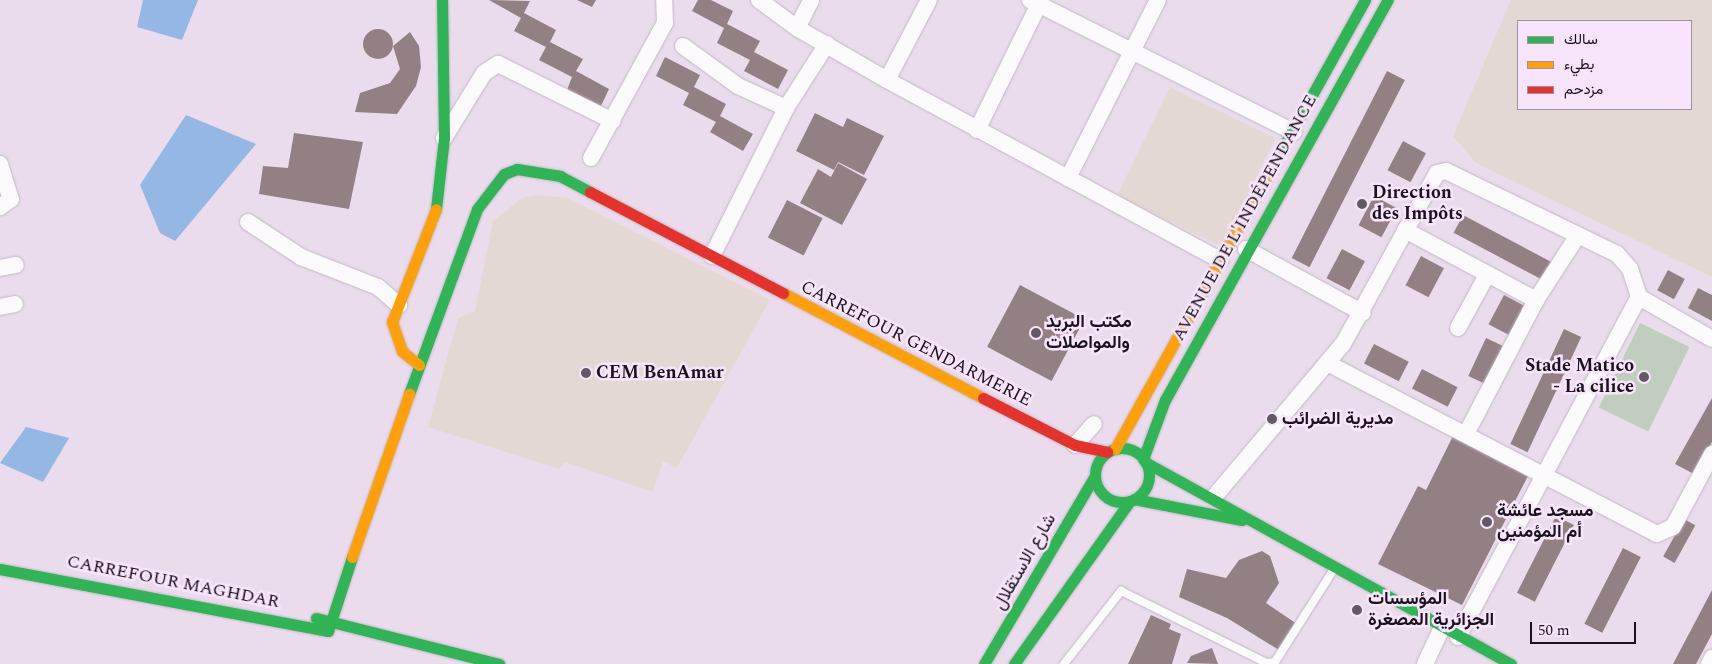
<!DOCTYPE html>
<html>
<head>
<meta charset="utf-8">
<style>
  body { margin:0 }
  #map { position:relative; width:1712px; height:664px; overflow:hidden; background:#eadced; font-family:Spectral,Vazirmatn,serif }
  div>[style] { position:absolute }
  .education>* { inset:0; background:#e4d8d4; transform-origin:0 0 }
  .green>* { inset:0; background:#c1cebf; transform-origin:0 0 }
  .water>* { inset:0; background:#94b7e3 }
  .building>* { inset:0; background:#938085; transform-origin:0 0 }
  .round { border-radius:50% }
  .roads { filter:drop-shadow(0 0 1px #c3b8c5) drop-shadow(0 0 1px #c3b8c5) }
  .lane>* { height:8px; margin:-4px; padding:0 4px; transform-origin:4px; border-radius:4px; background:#fcfafc }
  .street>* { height:16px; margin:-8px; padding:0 8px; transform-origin:8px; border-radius:8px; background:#fcfafc }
  .fast>* { height:11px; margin:-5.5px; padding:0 5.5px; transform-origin:5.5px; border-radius:5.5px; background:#30b455 }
  .fast>.ring { margin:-5.5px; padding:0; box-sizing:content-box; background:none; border:11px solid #30b455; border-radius:50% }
  .slow>* { height:11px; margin:-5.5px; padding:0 5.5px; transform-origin:5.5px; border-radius:5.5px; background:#ff9f0a }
  .jam>* { height:11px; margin:-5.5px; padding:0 5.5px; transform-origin:5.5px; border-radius:5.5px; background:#e5322d }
  .dots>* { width:14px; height:14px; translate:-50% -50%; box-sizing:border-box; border:2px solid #f8e5fc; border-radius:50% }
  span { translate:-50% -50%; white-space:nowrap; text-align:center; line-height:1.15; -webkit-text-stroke:5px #f8e5fc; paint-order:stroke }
  .poi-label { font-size:18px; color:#1a121c; font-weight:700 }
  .left { translate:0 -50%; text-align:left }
  .right { translate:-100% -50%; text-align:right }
  .street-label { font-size:18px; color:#1a121c }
  .legend { position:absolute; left:1517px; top:20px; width:175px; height:90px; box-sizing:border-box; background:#f8e5fc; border:1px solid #9f91a2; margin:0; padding:6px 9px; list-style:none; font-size:15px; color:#1a121c }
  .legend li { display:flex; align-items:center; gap:10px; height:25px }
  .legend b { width:25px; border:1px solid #9f91a2 }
  .scale { position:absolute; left:1530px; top:622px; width:106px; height:22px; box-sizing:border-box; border:2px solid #1a121c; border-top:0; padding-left:6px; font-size:15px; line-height:18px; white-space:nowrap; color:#1a121c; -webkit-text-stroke:4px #f8e5fc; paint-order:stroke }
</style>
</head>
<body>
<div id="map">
  <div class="education">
    <div style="clip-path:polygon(evenodd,1511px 0,1712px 0,1712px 277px,1476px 163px,1453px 136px,1511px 0,1518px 21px,1691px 21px,1691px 109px,1518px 109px,1518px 21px)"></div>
    <div style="left:1170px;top:87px;width:117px;height:121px;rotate:26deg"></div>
    <div style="clip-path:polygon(535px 195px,568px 198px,770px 300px,677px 468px,663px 461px,653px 492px,565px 462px,559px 469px,428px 427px,458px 318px,475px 311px,493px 221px,522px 198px)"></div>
  </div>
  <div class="green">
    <div style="left:1640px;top:323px;width:55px;height:94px;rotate:26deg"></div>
  </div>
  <div class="water">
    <div style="clip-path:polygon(143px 0,198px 0,182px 40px,137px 27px)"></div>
    <div style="clip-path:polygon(186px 115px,256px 144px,175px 241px,160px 233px,140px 185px)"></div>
    <div style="clip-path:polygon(26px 427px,69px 438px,43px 482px,0 463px)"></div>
  </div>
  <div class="building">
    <div style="clip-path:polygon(489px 0,530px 1px,524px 13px,556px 30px,550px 42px,583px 59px,576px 71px,609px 89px,600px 108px,567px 90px,572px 77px,539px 60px,546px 47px,514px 31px,521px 18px)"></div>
    <div style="clip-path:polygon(577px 0,596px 0,592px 7px)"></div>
    <div style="clip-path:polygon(698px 0,711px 0,733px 11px,727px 24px,760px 41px,754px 52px,788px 70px,778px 89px,744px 71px,750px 60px,717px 43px,724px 28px,692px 11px)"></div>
    <div class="round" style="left:363px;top:29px;width:30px;height:30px"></div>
    <div style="clip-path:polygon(410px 32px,419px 46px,421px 67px,416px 86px,397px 114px,355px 112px,360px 93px,390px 83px,400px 69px,393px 46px)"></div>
    <div style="clip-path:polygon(665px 57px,700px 75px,694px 87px,726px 104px,720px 116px,753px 134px,743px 151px,710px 132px,716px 122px,683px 105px,689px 93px,656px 76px)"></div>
    <div style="left:1387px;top:71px;width:20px;height:210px;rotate:27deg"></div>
    <div style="clip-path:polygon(815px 113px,843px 127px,847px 118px,884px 136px,864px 175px,838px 162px,834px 170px,796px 151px)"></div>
    <div style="clip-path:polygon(294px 133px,363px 142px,349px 209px,259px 194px,263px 166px,288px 168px)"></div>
    <div style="left:1403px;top:141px;width:26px;height:33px;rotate:28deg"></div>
    <div style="clip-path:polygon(838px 163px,867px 179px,842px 225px,800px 203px,818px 169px,831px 177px)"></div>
    <div style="left:1374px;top:196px;width:26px;height:33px;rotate:28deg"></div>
    <div style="left:787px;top:200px;width:40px;height:42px;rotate:27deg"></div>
    <div style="left:1463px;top:215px;width:102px;height:20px;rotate:28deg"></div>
    <div style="left:1342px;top:249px;width:26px;height:33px;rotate:28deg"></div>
    <div style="left:1421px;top:256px;width:26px;height:33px;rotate:28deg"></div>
    <div style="left:1668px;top:270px;width:19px;height:23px;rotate:28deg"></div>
    <div style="left:1020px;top:285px;width:73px;height:70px;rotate:28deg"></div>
    <div style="clip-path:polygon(1698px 288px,1712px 295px,1712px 321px,1688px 308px)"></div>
    <div style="left:1504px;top:295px;width:26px;height:33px;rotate:28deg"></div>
    <div style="left:1564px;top:329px;width:19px;height:127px;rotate:25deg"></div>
    <div style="left:1486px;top:338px;width:19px;height:42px;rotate:25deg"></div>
    <div style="left:1374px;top:344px;width:39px;height:22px;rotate:27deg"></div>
    <div style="left:1422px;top:369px;width:40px;height:22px;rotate:27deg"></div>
    <div style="clip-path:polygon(1712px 398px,1712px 442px,1694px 474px,1675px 464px)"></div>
    <div style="clip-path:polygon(1453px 436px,1529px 474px,1462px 605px,1378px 564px,1418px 486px,1426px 490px)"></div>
    <div style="left:1556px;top:516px;width:20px;height:86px;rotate:27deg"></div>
    <div style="left:1684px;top:519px;width:13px;height:43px;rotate:29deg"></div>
    <div style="left:1623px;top:548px;width:20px;height:85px;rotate:27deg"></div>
    <div style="clip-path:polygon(1262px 551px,1270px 556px,1279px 583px,1266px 603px,1297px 624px,1279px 650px,1227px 618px,1179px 597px,1187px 569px,1226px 578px,1239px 560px)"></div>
    <div style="clip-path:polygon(1712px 590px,1712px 634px,1696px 664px,1673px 664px)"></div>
    <div style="clip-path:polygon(1151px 615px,1171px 624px,1169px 629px,1181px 634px,1172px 664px,1128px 664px)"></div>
    <div style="clip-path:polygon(1212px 648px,1218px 664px,1187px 663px,1191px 656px)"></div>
  </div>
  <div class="roads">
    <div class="lane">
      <div style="left:1064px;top:664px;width:93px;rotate:-52deg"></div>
      <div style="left:1121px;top:591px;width:163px;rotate:26.3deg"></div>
      <div style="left:1267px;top:663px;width:8px;rotate:-7deg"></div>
      <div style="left:1275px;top:662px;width:110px;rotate:-57.6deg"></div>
    </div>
    <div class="street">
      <div style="left:759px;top:0;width:47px;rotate:36.4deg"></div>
      <div style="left:797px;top:28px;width:104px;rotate:30deg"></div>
      <div style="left:887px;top:80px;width:379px;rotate:28.4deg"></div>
      <div style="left:1030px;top:0;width:295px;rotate:26.6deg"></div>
      <div style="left:797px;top:28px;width:31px;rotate:-63deg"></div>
      <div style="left:683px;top:46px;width:68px;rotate:36deg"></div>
      <div style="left:738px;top:86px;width:53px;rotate:24.6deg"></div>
      <div style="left:887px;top:80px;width:90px;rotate:-62.3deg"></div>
      <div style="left:977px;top:130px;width:140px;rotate:-63.8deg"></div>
      <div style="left:444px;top:138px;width:76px;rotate:-58.4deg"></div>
      <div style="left:484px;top:73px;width:17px;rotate:-33deg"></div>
      <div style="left:498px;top:64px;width:128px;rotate:26.4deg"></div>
      <div style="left:591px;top:158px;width:154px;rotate:-61.3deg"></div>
      <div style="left:665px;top:23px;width:23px;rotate:-92deg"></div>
      <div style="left:0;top:164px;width:37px;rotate:73deg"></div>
      <div style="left:11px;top:199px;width:14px;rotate:144deg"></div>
      <div style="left:1068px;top:178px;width:199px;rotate:-63.2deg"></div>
      <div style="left:248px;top:222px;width:64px;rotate:33.4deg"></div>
      <div style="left:301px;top:257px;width:83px;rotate:21.3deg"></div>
      <div style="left:378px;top:287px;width:28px;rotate:41deg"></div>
      <div style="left:1405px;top:230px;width:149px;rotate:28.1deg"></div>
      <div style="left:1246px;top:249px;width:133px;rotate:28.7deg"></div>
      <div style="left:712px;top:256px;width:165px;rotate:-63.4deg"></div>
      <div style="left:786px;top:108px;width:76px;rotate:-57.4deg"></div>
      <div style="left:0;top:268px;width:16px;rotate:-11deg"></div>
      <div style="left:0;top:307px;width:15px;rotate:-11deg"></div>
      <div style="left:1458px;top:328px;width:60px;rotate:-61.3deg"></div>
      <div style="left:1329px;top:364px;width:369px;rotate:27.4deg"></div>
      <div style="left:1657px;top:534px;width:17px;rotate:-24deg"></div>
      <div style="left:1673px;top:527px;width:83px;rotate:-61.9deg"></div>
      <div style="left:1466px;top:434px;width:151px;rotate:-62.4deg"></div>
      <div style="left:1536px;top:300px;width:77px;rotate:-57.1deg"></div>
      <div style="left:1075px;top:445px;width:28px;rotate:-48deg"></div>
      <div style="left:1214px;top:497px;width:200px;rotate:-49.9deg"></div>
      <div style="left:1343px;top:344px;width:195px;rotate:-61.2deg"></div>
      <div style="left:1437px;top:173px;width:9px;rotate:-13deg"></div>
      <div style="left:1446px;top:171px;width:190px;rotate:25.9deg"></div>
      <div style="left:1617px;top:254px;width:20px;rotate:49deg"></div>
      <div style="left:1630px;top:269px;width:29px;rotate:72deg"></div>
      <div style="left:1639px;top:297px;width:84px;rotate:29.9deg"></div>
      <div style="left:1458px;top:637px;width:385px;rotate:-62deg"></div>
      <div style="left:1425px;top:664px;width:40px;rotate:-65deg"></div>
      <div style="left:1709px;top:664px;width:7px;rotate:-63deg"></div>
    </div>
    <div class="fast">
      <div style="left:1277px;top:158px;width:181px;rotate:-60.9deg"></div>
      <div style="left:436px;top:209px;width:71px;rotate:-83.6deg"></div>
      <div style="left:444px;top:138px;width:138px;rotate:-90.8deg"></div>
      <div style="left:409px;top:394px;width:197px;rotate:-69.8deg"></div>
      <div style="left:477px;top:209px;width:44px;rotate:-52.4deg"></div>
      <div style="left:504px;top:174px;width:14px;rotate:-21deg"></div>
      <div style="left:517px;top:169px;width:44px;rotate:9.2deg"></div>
      <div style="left:560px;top:176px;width:34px;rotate:28deg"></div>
      <div class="ring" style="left:1095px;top:448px;width:43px;height:43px"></div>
      <div style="left:1143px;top:459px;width:63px;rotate:-69.6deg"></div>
      <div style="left:1165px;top:400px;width:458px;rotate:-60.9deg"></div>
      <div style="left:1145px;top:462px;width:418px;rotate:28.9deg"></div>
      <div style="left:1134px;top:499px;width:110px;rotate:11deg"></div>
      <div style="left:0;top:569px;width:334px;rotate:10.7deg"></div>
      <div style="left:328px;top:631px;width:78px;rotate:-72deg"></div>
      <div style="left:316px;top:618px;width:189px;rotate:14.1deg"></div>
      <div style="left:984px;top:664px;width:217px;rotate:-59.5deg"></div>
      <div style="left:1014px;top:664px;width:199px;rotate:-54.6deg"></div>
    </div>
    <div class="slow">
      <div style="left:783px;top:293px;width:226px;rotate:27.7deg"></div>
      <div style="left:419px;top:365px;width:22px;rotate:-141deg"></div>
      <div style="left:402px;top:351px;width:31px;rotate:-109deg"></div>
      <div style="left:392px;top:322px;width:121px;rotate:-68.7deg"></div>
      <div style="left:1115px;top:449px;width:333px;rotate:-60.9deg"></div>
      <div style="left:352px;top:557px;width:173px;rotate:-70.7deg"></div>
    </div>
    <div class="jam">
      <div style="left:590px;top:192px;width:218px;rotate:27.6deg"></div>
      <div style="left:983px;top:398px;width:103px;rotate:27.1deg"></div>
      <div style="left:1075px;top:445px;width:33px;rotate:12deg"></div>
    </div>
  </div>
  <div class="dots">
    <div style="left:1362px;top:204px;background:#635965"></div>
    <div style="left:1036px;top:333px;background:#635965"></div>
    <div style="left:586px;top:373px;background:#635965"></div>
    <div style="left:1644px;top:377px;background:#635965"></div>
    <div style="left:1272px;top:419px;background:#635965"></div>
    <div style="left:1487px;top:522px;background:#635965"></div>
    <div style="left:1357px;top:610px;background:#635965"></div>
  </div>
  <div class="poi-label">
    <span class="left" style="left:1372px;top:204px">Direction<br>des Impôts</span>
    <span class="left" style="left:1046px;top:333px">مكتب البريد<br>والمواصلات</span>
    <span class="right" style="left:1634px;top:377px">Stade Matico<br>- La cilice</span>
    <span class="left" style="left:596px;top:373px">CEM BenAmar</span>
    <span class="left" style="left:1282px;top:419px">مديرية الضرائب</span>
    <span class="left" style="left:1497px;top:522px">مسجد عائشة<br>أم المؤمنين</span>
    <span class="left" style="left:1368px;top:610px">المؤسسات<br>الجزائرية المصغرة</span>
  </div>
  <div class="street-label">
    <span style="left:1245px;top:218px;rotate:-61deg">AVENUE DE L'INDÉPENDANCE</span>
    <span style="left:916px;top:344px;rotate:27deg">CARREFOUR GENDARMERIE</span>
    <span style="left:1025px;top:562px;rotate:-60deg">شارع الاستقلال</span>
    <span style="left:173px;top:582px;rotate:11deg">CARREFOUR MAGHDAR</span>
  </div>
  <ul class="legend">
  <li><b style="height:6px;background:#30b455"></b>سالك</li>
  <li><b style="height:6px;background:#ff9f0a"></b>بطيء</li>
  <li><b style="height:6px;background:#e5322d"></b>مزدحم</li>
  </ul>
  <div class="scale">50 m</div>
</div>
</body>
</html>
